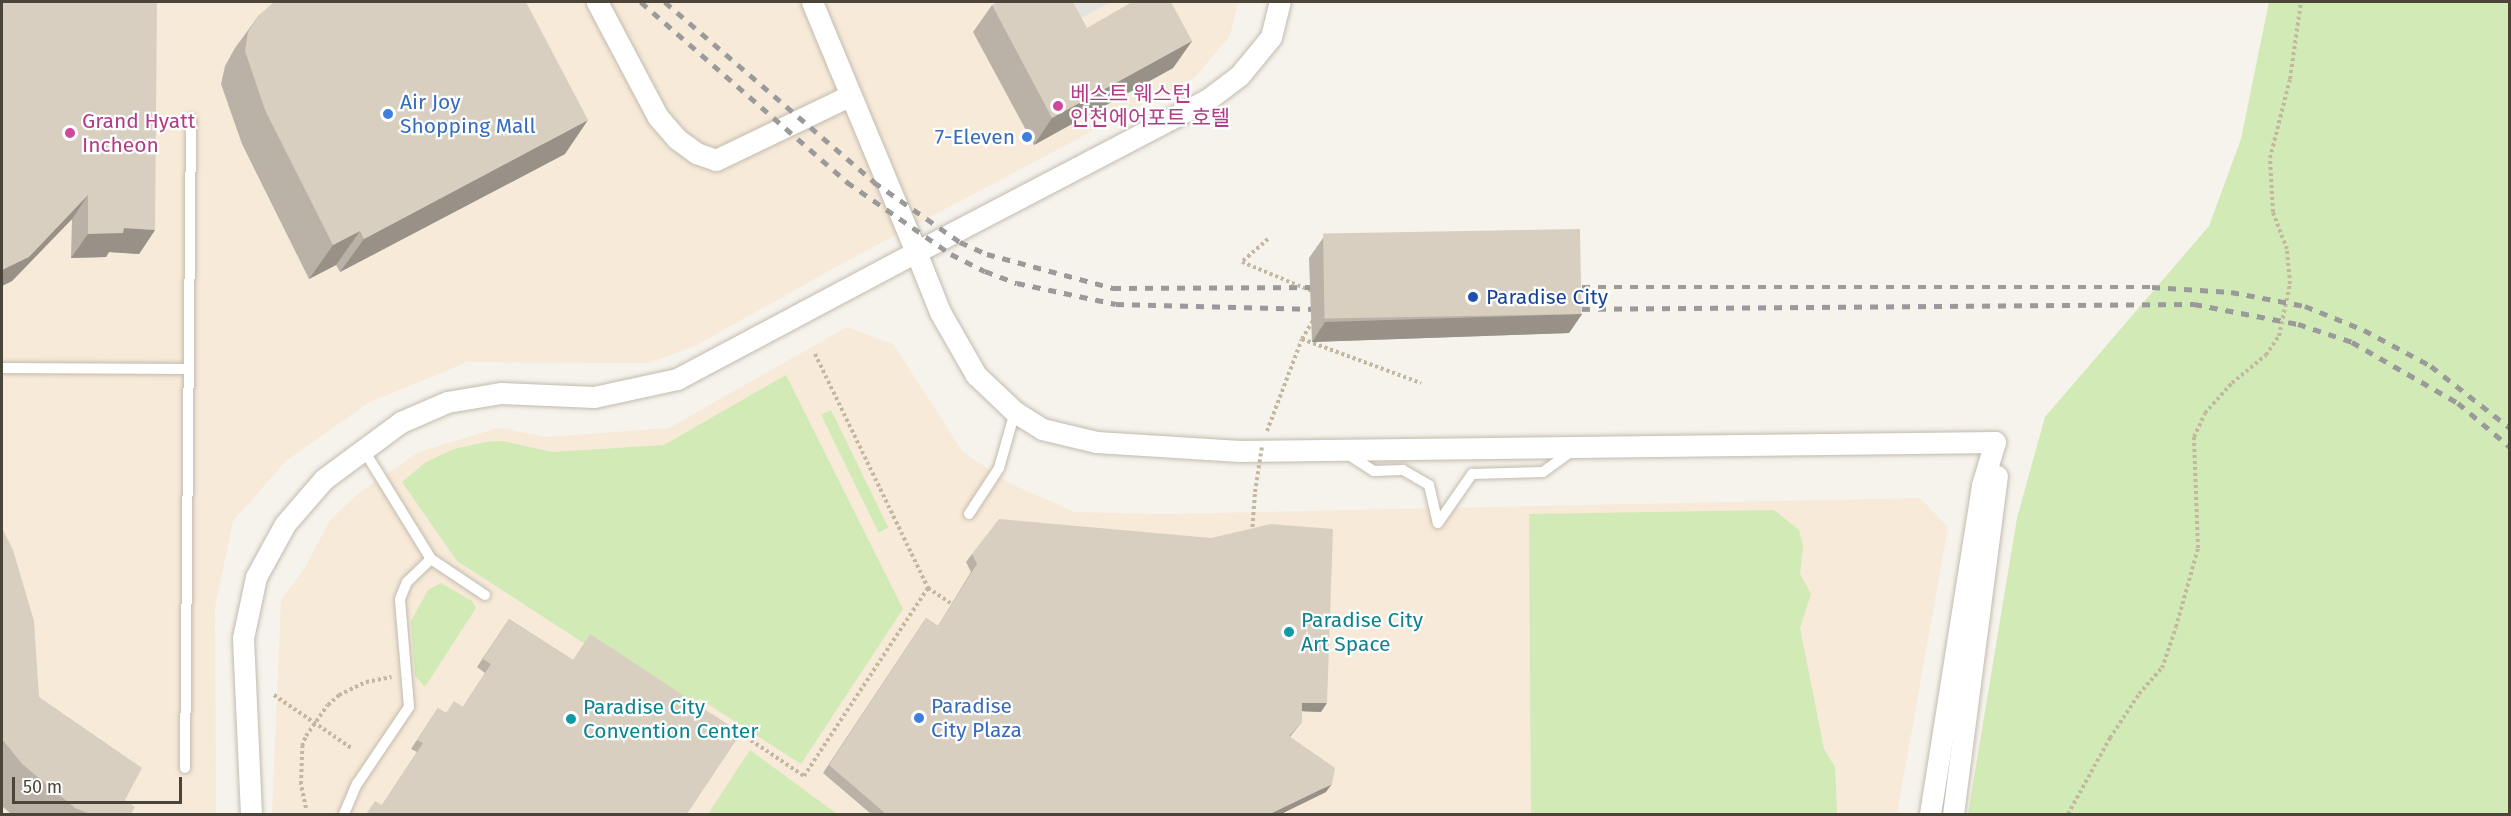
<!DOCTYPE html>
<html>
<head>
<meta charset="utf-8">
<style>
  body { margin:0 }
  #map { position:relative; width:2511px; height:816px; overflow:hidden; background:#f6f3ec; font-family:"Fira Sans","Noto Sans KR",sans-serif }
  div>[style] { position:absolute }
  .commercial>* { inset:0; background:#f7ead8 }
  .green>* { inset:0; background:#d2eab5; transform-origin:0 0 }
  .parking>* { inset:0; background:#e5e3e0 }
  .path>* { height:4px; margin-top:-2px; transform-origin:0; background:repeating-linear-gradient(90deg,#c4b79f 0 3px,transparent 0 6px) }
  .roads { filter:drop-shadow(0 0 2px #c2bbae) drop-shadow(0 0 2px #c2bbae) }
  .service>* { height:10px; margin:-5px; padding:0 5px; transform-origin:5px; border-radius:5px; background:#fff }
  .minor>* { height:21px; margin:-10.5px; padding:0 10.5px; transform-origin:10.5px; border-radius:10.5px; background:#fff }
  .rail>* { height:4.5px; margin-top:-2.25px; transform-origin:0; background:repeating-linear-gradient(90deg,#9a9a9a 0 8px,transparent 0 16px) }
  .path-bridge>* { height:4px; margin-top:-2px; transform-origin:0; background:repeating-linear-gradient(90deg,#c4b79f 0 3px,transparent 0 6px) }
  .wall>* { inset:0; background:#bab2a6 }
  .shaded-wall>* { inset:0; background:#979187 }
  .building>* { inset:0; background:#d8cfc1; transform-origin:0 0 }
  .dots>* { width:16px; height:16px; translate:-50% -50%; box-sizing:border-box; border:3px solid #fff; border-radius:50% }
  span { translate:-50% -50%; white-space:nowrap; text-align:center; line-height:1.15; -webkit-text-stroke:4.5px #fff; paint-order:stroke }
  .hotel-label { font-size:21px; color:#b23c85 }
  .left { translate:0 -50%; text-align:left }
  .shop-label { font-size:21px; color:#366cbe }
  .right { translate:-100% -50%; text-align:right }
  .transit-label { font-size:21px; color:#164399 }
  .culture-label { font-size:21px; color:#0d838f }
  .frame { position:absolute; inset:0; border:3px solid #4b4439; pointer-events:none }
  .scale { position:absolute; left:12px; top:777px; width:170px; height:27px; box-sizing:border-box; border:3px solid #4b4439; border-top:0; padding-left:8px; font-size:18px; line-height:21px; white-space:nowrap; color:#4b4439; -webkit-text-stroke:4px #fff; paint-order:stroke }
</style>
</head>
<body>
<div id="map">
  <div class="commercial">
    <div style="clip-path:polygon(2px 2px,1238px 2px,1230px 36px,1195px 77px,845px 262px,693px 347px,648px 363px,467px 362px,368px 403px,286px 461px,233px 521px,215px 608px,216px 814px,2px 814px)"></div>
    <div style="clip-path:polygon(847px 327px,893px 344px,963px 452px,1011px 484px,1075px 512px,1162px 514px,1920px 498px,1948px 527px,1897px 814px,272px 814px,281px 600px,304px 569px,330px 520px,360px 492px,419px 452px,498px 428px,548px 437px,669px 428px)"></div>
  </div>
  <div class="green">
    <div style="clip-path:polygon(2269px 2px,2509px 2px,2509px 814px,1968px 814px,2017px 518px,2045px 417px,2209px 226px,2241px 139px)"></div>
    <div style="clip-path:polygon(786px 375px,903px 609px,801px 764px,700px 699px,684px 708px,457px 561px,402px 482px,426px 462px,454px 449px,486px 442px,502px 441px,552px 452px,664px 445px)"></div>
    <div style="left:831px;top:410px;width:131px;height:11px;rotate:64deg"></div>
    <div style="clip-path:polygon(1774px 510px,1799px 530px,1803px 546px,1800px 574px,1811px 594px,1800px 628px,1824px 749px,1835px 767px,1837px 814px,1531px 814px,1529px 514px)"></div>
    <div style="clip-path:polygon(441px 583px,472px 601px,476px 608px,425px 687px,415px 676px,411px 621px,428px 590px)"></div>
    <div style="clip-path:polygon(750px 750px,837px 814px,708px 814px)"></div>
  </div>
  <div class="parking">
    <div style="clip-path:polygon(1042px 2px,1111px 2px,1057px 31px)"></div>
  </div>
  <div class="path">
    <div style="left:1268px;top:239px;width:35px;rotate:139deg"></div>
    <div style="left:1242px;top:262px;width:78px;rotate:22.6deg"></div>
    <div style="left:1302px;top:339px;width:127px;rotate:20.3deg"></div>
    <div style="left:815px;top:354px;width:260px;rotate:64.2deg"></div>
    <div style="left:928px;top:588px;width:29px;rotate:34deg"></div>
    <div style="left:1267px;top:431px;width:98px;rotate:-69.2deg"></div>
    <div style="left:1302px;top:339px;width:23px;rotate:-59deg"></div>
    <div style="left:1252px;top:533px;width:41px;rotate:-85.8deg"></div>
    <div style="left:274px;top:695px;width:93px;rotate:34.5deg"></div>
    <div style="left:746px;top:737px;width:70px;rotate:33.9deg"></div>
    <div style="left:804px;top:776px;width:225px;rotate:-56.6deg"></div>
    <div style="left:306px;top:808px;width:25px;rotate:-102deg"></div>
    <div style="left:301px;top:784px;width:38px;rotate:-88deg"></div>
    <div style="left:302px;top:746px;width:11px;rotate:-68deg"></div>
    <div style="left:306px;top:736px;width:38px;rotate:-55deg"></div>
    <div style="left:328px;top:705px;width:15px;rotate:-42deg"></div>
    <div style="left:339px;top:695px;width:30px;rotate:-26deg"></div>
    <div style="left:366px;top:682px;width:26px;rotate:-11deg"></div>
    <div style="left:2068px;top:814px;width:87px;rotate:-61.1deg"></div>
    <div style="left:2110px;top:738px;width:53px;rotate:-56.6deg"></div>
    <div style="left:2139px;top:694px;width:35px;rotate:-49deg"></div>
    <div style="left:2162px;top:668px;width:43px;rotate:-71.1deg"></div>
    <div style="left:2176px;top:627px;width:82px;rotate:-74.4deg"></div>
    <div style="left:2198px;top:548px;width:111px;rotate:-92.1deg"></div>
    <div style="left:2194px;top:437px;width:26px;rotate:-65deg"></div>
    <div style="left:2205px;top:413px;width:40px;rotate:-48deg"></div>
    <div style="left:2232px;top:383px;width:44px;rotate:-39.5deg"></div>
    <div style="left:2266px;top:355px;width:23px;rotate:-56deg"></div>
    <div style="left:2279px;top:336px;width:53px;rotate:-78.1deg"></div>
    <div style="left:2290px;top:284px;width:35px;rotate:-95deg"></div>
    <div style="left:2287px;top:249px;width:40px;rotate:-111deg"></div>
    <div style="left:2273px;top:212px;width:54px;rotate:-93.2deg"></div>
    <div style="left:2270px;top:158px;width:81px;rotate:-75.8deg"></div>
    <div style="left:2290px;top:79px;width:78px;rotate:-81.9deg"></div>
  </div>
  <div class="roads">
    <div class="service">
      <div style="left:2px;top:368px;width:185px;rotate:0.3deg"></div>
      <div style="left:1346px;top:453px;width:33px;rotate:33deg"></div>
      <div style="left:1374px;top:471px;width:29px;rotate:-2deg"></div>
      <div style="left:1403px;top:470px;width:30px;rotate:30deg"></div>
      <div style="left:1429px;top:485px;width:39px;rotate:77deg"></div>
      <div style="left:969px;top:514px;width:55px;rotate:-56.9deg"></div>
      <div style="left:999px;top:468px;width:58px;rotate:-74.1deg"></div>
      <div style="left:1438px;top:523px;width:60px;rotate:-55.2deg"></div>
      <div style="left:1472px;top:474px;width:71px;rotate:-1.6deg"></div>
      <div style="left:1543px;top:472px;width:37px;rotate:-36deg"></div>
      <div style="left:431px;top:559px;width:65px;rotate:33.7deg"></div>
      <div style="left:185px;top:768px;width:649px;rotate:-89.47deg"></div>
      <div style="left:344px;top:814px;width:33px;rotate:-67deg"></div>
      <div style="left:357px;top:784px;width:93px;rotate:-56deg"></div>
      <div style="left:409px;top:707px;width:108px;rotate:-94.8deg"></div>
      <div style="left:400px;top:599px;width:18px;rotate:-68deg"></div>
      <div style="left:407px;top:582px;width:33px;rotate:-44deg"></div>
      <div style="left:431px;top:559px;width:129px;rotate:-121.7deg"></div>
    </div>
    <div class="minor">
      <div style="left:597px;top:2px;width:130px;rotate:62.1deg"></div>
      <div style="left:658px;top:117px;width:29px;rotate:49deg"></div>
      <div style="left:677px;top:139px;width:24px;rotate:36deg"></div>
      <div style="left:696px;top:153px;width:21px;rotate:19deg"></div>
      <div style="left:716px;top:160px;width:148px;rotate:-25.7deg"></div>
      <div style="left:812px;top:2px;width:271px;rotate:67.4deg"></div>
      <div style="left:916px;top:252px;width:328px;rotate:-27.6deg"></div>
      <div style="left:1207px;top:100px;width:40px;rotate:-37deg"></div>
      <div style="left:1239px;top:76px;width:50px;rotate:-50.6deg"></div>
      <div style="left:1271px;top:37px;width:36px;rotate:-76deg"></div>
      <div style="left:251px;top:814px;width:176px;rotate:-92.6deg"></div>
      <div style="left:243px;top:638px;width:62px;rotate:-78deg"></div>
      <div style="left:256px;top:577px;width:60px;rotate:-61.3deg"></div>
      <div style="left:285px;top:524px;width:60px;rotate:-49.1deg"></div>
      <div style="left:324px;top:479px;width:96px;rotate:-36.5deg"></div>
      <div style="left:401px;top:422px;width:50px;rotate:-23.5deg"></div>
      <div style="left:447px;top:402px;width:55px;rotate:-9.5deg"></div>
      <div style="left:501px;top:393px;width:93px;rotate:2.5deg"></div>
      <div style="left:594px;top:397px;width:85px;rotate:-12.2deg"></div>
      <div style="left:677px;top:379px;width:271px;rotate:-28deg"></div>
      <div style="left:916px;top:252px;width:65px;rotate:68.2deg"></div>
      <div style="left:940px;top:312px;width:73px;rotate:60.3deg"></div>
      <div style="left:976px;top:375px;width:54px;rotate:43.5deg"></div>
      <div style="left:1015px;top:412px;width:32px;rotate:32deg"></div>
      <div style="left:1042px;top:429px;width:56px;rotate:13.5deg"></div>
      <div style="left:1096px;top:442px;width:144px;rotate:3.6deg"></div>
      <div style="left:1240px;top:451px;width:755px;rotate:-0.68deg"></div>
      <div style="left:1930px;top:814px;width:333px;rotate:-81deg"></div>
      <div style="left:1982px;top:485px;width:45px;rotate:-73.2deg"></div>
      <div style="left:1953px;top:814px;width:341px;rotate:-82.6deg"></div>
    </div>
  </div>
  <div class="rail">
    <div style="left:641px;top:2px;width:274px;rotate:41.1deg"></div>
    <div style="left:847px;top:182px;width:126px;rotate:34.7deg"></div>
    <div style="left:951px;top:254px;width:38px;rotate:27deg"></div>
    <div style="left:985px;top:271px;width:34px;rotate:21deg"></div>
    <div style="left:1017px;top:283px;width:101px;rotate:12deg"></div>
    <div style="left:1116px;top:304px;width:210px;rotate:1.4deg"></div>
    <div style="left:665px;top:2px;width:276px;rotate:40.7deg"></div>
    <div style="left:874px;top:182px;width:105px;rotate:34.9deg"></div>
    <div style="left:960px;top:242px;width:30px;rotate:24deg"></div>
    <div style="left:987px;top:254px;width:131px;rotate:15.1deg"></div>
    <div style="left:1113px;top:288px;width:213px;rotate:-0.3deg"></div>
    <div style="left:1566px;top:287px;width:586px"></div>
    <div style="left:2152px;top:287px;width:79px;rotate:3.6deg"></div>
    <div style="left:2231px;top:292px;width:75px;rotate:10.7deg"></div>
    <div style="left:2305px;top:306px;width:64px;rotate:22.1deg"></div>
    <div style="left:2364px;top:330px;width:76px;rotate:28.2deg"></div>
    <div style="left:2431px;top:366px;width:100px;rotate:38.1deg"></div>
    <div style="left:1566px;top:309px;width:628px;rotate:-0.46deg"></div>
    <div style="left:2194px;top:304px;width:106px;rotate:10.9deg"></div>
    <div style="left:2298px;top:324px;width:57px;rotate:18.4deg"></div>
    <div style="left:2352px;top:342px;width:122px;rotate:29.9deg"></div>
    <div style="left:2458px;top:403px;width:68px;rotate:40.2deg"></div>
  </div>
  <div class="path-bridge">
    <div style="left:1255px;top:492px;width:47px;rotate:-81.3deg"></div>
  </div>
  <div class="wall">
    <div style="clip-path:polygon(2px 2px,155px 230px,139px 254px,109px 252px,106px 257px,71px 258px,72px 219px,12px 281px,2px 286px)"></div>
    <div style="clip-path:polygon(992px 5px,1087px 28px,1192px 41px,1173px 68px,1034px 145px,973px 32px)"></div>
    <div style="clip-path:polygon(259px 15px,565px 154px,340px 272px,336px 265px,309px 279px,242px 144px,221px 84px,225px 66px,235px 48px)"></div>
    <div style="clip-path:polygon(1323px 238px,1582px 314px,1569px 333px,1312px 342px,1309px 258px)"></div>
    <div style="clip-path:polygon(2px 528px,39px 697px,125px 800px,131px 814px,11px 814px,2px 806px)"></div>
    <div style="clip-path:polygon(972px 554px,1321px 712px,1302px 711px,1302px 722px,1290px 737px,1326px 792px,1281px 814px,871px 814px,823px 773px,926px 618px,938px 626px,971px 572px,966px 562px)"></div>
    <div style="clip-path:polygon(509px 619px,573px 660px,741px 733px,366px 814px,382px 805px,417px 752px,411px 749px,438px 708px,445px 713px,463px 707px,485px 673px,477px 667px)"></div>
  </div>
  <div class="shaded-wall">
    <div style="clip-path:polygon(1192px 41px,1173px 68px,1034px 145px,1052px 118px)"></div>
    <div style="clip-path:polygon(588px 120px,565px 154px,340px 272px,364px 239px)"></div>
    <div style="clip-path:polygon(88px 195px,72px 219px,12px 281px,2px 286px,2px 270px)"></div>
    <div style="clip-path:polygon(124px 228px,155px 230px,139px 254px,109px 252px,106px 257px,71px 258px,88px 234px)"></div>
    <div style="clip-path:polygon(360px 231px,336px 265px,309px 279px,333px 245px)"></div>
    <div style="clip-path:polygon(1582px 314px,1569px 333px,1312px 342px,1325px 322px)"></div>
    <div style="clip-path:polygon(1302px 703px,1327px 703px,1321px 712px,1297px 711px)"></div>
    <div style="clip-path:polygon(1332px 784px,1326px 792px,1281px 814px,1270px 814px)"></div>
  </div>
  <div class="building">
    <div style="clip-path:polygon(2px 2px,157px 2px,155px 230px,124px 228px,123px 233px,88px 234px,88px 195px,29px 257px,2px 270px)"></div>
    <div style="clip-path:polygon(274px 2px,526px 2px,588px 120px,364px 239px,360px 231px,333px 245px,265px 110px,245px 51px,248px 32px,259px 15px)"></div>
    <div style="clip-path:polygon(999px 2px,1073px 2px,1087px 28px,1132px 2px,1171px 2px,1192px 41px,1052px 118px,992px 5px)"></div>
    <div style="left:1580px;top:229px;width:85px;height:257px;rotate:89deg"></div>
    <div style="clip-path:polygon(999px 519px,1211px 538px,1271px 524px,1333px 529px,1327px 703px,1302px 703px,1302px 722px,1289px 736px,1335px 768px,1332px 784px,1270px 814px,886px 814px,829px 765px,926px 618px,938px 626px,977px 564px,972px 554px)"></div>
    <div style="clip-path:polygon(2px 528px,13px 550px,34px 621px,39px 697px,142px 768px,125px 800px,135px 807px,131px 814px,90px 814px,75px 808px,22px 764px,2px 739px)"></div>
    <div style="clip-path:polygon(509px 619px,573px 660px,590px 634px,741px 733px,687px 814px,366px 814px,375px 801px,382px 805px,423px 743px,417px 740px,438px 708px,446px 713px,454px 701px,463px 707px,491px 664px,483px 659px)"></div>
  </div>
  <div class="dots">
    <div style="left:1058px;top:106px;background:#d1479c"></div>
    <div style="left:388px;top:114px;background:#3f7fe0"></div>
    <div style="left:70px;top:133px;background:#d1479c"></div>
    <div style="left:1027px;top:137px;background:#3f7fe0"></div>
    <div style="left:1473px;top:297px;background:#1a4fb4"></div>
    <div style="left:1289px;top:632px;background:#0f9aa8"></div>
    <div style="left:919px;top:718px;background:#3f7fe0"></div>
    <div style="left:571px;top:719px;background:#0f9aa8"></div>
  </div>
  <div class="hotel-label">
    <span class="left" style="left:1070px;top:106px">베스트 웨스턴<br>인천에어포트 호텔</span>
    <span class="left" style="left:82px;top:133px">Grand Hyatt<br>Incheon</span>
  </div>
  <div class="shop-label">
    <span class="left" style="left:400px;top:114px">Air Joy<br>Shopping Mall</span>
    <span class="right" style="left:1015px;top:137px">7-Eleven</span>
    <span class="left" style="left:931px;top:718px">Paradise<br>City Plaza</span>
  </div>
  <div class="transit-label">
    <span class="left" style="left:1486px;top:297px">Paradise City</span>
  </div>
  <div class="culture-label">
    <span class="left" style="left:1301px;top:632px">Paradise City<br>Art Space</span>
    <span class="left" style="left:583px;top:719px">Paradise City<br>Convention Center</span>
  </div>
  <div class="frame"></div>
  <div class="scale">50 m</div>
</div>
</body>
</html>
